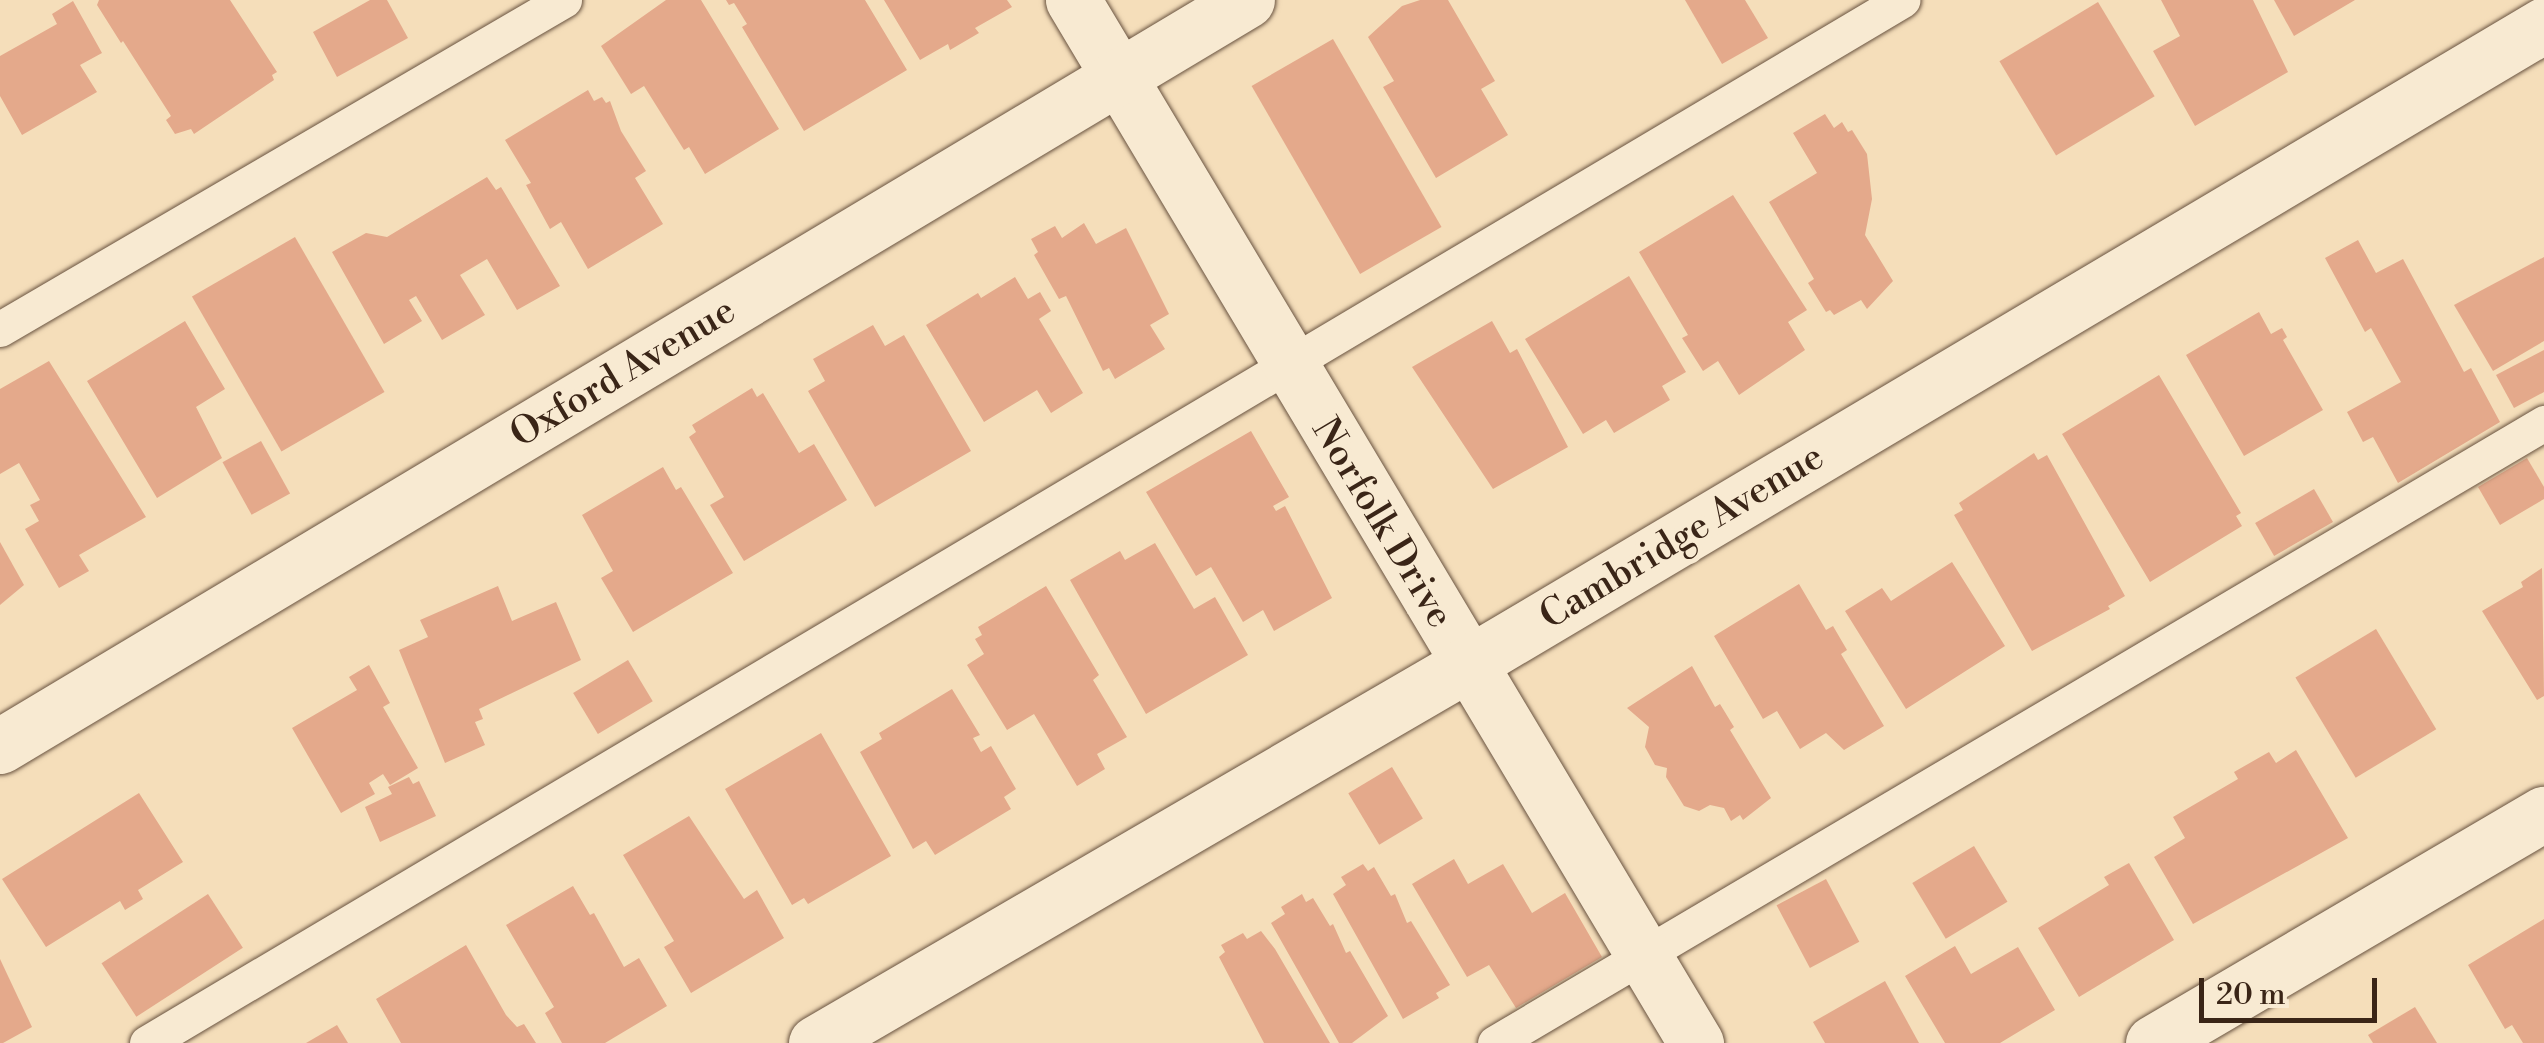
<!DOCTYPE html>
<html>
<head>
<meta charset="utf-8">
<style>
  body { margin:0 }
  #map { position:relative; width:2544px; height:1043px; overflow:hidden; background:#f5deba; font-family:"Libre Bodoni",serif }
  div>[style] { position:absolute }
  .building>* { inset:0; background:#e4a98b; transform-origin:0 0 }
  .roads { filter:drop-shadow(0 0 2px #695340) drop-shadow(0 0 2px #695340) }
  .lane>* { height:35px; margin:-17.5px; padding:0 17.5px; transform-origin:17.5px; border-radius:17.5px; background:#f8ead2 }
  .street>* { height:55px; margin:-27.5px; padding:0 27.5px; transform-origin:27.5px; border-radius:27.5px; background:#f8ead2 }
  span { translate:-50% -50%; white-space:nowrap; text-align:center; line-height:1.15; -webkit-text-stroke:10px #f8ead2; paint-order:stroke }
  .street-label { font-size:38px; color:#3a2517 }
  .scale { position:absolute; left:2199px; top:978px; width:178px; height:45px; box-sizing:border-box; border:5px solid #3a2517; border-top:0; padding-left:12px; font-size:30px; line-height:35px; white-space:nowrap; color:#3a2517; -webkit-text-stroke:8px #f8ead2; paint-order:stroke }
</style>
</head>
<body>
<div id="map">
  <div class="building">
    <div style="clip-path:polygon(99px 0,230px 0,277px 72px,272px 75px,274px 80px,194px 134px,191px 129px,175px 134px,166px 120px,171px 116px,123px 41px,121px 43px,97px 5px)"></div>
    <div style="clip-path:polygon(370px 0,387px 0,408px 38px,337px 77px,313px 32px)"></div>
    <div style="clip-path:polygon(666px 0,701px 0,779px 129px,705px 174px,689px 147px,684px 150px,644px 86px,631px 94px,601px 46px)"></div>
    <div style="clip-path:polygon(726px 0,865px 0,907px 70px,804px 131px,742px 27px,747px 24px,734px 3px,729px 5px)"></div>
    <div style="clip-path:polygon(884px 0,1007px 0,1012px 7px,975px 28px,979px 33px,950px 50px,948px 44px,920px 60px)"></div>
    <div style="clip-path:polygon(1420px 0,1448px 0,1495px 81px,1481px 89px,1508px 135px,1436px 178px,1383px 87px,1394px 81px,1368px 37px,1402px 6px)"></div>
    <div style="clip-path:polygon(1685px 0,1745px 0,1768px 38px,1722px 64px)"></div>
    <div style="clip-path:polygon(2161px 0,2253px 0,2288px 72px,2195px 126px,2153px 51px,2180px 36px)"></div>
    <div style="clip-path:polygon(2274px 0,2355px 0,2294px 36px)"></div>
    <div style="clip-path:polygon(73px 1px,102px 53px,80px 65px,97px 92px,22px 135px,0 96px,0 56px,57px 24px,52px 14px)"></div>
    <div style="left:2098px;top:2px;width:110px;height:115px;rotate:59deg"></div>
    <div style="left:1333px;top:39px;width:217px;height:94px;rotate:60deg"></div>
    <div style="clip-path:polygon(588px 90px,594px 101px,602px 97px,606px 103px,610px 101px,621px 131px,646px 171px,635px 178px,663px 224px,588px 269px,561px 222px,550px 229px,526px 185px,531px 183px,505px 140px)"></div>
    <div style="clip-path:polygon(1825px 114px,1834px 128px,1842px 122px,1848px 132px,1852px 130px,1867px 154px,1872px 199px,1865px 235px,1893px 281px,1867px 309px,1861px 300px,1834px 315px,1830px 310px,1826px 312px,1808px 283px,1814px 279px,1769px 202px,1817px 173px,1793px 133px)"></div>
    <div style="clip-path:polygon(487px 177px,496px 190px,501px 187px,560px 286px,517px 310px,487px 259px,460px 275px,485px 315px,442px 340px,416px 296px,409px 300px,422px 321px,384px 344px,332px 252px,366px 233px,387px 237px)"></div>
    <div style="clip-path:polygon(1733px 195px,1807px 310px,1788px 322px,1805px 350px,1739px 395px,1718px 361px,1703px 371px,1682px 338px,1688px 335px,1639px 252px)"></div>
    <div style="clip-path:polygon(1084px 223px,1096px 244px,1126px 228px,1169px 314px,1150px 325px,1165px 349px,1115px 379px,1109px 368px,1103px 371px,1066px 296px,1059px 299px,1034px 255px,1038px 252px,1031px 239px,1055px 226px,1062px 238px)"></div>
    <div style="left:295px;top:237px;width:179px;height:119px;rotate:60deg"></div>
    <div style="clip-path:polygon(2358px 240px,2376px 273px,2403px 259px,2464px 372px,2471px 368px,2500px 422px,2398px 483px,2373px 437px,2363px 442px,2347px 412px,2401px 382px,2371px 328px,2365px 332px,2325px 258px)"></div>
    <div style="clip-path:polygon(2544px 257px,2544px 341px,2493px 371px,2454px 305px)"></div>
    <div style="clip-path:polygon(1629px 276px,1686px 372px,1662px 386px,1670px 400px,1614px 433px,1606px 420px,1583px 434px,1525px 339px)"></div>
    <div style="clip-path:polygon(1015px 277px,1028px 299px,1040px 292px,1051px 311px,1039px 319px,1083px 393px,1051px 413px,1037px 390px,984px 422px,926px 325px,978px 293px,981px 298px)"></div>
    <div style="clip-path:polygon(2259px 312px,2271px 334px,2282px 328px,2287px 337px,2283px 340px,2323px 410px,2244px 456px,2186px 355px)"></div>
    <div style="clip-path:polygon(185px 321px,225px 389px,196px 407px,222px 458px,157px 498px,87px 381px)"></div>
    <div style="clip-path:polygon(1492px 321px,1510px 353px,1517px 349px,1568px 447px,1493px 489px,1412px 367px)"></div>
    <div style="clip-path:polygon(873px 325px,885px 346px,904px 335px,971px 451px,875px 507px,808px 391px,825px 381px,813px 359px)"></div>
    <div style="clip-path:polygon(2544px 350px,2544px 392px,2514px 408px,2496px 375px)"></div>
    <div style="clip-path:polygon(49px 361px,146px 517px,79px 555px,89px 571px,59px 588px,25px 529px,39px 521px,30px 505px,40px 500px,19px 463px,0 474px,0 389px)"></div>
    <div style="clip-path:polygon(2159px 375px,2241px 513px,2236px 516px,2242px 526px,2150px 582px,2062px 434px)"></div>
    <div style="clip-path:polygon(752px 388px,757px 397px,763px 393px,799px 453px,814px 444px,847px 500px,744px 561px,710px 505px,724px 497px,689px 437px,696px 432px,692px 425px)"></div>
    <div style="clip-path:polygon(1251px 431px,1289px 497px,1273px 506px,1276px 511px,1285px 506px,1332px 598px,1274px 631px,1263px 610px,1243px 622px,1211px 567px,1196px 576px,1146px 492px)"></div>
    <div style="left:261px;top:441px;width:60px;height:44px;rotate:61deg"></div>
    <div style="clip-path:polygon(2034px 453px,2038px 460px,2047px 455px,2125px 596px,2108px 606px,2110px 609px,2032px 651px,1954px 515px,1963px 510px,1959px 503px)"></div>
    <div style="clip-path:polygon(2527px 458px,2544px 487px,2544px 499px,2500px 525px,2478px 487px)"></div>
    <div style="clip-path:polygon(663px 467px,676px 490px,681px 487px,733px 573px,633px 632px,601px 578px,613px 571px,582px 515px)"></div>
    <div style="left:2314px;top:489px;width:38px;height:68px;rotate:60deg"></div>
    <div style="clip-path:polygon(0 542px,24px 585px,0 605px)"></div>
    <div style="clip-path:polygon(1155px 543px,1194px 609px,1215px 597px,1248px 655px,1146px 714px,1070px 580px,1120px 551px,1125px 560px)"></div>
    <div style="clip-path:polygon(1952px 562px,2005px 646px,1906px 709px,1845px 611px,1882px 588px,1891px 601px)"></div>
    <div style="clip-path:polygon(2542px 568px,2544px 696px,2537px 700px,2482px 611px,2523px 587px,2521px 582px)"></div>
    <div style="clip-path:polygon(1799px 584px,1826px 630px,1833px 626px,1847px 650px,1841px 654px,1884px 726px,1844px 750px,1826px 733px,1800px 749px,1777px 711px,1763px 719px,1714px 636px)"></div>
    <div style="clip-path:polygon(498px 586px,512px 621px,556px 602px,581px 660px,479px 709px,483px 719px,475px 722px,485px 745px,445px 763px,399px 650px,428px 637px,420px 620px)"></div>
    <div style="clip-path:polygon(1046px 586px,1099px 675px,1093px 680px,1127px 737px,1097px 754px,1105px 769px,1077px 786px,1034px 714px,1007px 730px,967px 665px,984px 654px,975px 639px,982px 635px,978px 627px)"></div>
    <div style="left:2376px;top:629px;width:117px;height:94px;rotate:59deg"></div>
    <div style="left:628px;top:660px;width:48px;height:64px;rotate:59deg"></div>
    <div style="clip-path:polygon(369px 665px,390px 703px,383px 707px,418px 768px,390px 785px,383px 774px,369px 783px,375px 794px,341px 813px,292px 728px,357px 690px,349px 677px)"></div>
    <div style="clip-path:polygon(1692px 666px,1715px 707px,1720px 704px,1734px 727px,1730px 730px,1771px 798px,1743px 820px,1740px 815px,1731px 821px,1724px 808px,1710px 805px,1699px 811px,1684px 806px,1666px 777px,1667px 768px,1655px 765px,1645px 747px,1649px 727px,1627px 708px)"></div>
    <div style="clip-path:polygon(952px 689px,980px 735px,973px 738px,981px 752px,991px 746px,1016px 789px,1004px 797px,1011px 809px,935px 855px,926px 841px,913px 849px,860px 752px,882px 739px,879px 733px)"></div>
    <div style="clip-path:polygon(821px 733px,891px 856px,808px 904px,804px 898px,792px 905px,725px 789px)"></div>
    <div style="clip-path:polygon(2296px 750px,2348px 838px,2193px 924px,2154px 857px,2185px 838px,2173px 817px,2238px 779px,2234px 772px,2269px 752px,2276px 763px)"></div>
    <div style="left:1392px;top:767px;width:60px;height:51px;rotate:59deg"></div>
    <div style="clip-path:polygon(409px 777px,413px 784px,419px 781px,436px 816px,380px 842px,365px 807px,392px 794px,388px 787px)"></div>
    <div style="clip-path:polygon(139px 793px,183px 862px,138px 890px,143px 899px,125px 910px,120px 901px,46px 947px,2px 879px)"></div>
    <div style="clip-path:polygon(689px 816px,744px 899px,757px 890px,784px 938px,691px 993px,664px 947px,674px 941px,623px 855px)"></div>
    <div style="left:1974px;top:846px;width:65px;height:72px;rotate:59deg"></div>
    <div style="clip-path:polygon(1454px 859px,1468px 884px,1503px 864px,1532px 913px,1565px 893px,1602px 957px,1516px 1008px,1489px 965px,1467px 977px,1412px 884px)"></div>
    <div style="clip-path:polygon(2129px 863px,2174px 940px,2079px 997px,2038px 928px,2109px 885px,2104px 877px)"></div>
    <div style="clip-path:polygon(1363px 864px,1368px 871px,1374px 867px,1391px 896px,1395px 894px,1407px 923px,1411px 921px,1450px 985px,1436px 993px,1439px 998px,1403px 1019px,1333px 894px,1346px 885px,1341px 877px)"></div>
    <div style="left:1826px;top:879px;width:71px;height:56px;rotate:62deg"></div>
    <div style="clip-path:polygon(573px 886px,590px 915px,594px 913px,624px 967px,639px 958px,667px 1006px,605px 1043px,562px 1043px,545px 1013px,554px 1007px,506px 925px)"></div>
    <div style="left:208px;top:894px;width:64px;height:127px;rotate:57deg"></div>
    <div style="clip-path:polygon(1302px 894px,1306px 902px,1313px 898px,1330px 926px,1333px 924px,1346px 953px,1350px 951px,1388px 1016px,1352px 1043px,1339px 1043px,1271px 923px,1285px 914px,1281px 907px)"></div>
    <div style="clip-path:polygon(2544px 919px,2544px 1043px,2523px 1043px,2512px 1025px,2505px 1029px,2468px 965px)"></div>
    <div style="clip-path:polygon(1261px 931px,1275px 949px,1330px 1043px,1264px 1043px,1219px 957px,1225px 952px,1221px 945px,1243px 933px,1247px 939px)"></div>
    <div style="clip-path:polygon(466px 945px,506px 1015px,517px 1027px,524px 1024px,536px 1043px,401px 1043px,376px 999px)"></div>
    <div style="clip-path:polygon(1955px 946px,1971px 974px,2018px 947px,2055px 1010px,2000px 1043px,1945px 1043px,1905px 976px)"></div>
    <div style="clip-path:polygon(0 959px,32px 1027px,3px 1043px,0 1043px)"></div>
    <div style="clip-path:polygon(1885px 981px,1919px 1043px,1825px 1043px,1813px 1022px)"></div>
    <div style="clip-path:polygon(2415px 1007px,2437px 1043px,2373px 1043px,2368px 1035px)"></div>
    <div style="clip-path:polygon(337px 1025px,348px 1043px,306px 1043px)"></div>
  </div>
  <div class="roads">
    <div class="lane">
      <div style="left:0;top:329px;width:653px;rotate:-30.26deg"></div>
      <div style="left:147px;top:1043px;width:2042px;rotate:-30.72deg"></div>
      <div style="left:1495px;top:1043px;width:1219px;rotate:-30.58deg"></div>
    </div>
    <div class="street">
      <div style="left:1073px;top:0;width:1215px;rotate:59.15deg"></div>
      <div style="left:0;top:746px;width:1453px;rotate:-30.89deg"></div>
      <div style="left:816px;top:1043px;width:752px;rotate:-30.18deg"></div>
      <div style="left:1466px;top:665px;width:1254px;rotate:-30.7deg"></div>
      <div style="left:2153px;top:1043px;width:453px;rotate:-30.4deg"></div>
    </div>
  </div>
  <div class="street-label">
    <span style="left:623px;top:373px;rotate:-31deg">Oxford Avenue</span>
    <span style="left:1382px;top:523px;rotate:59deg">Norfolk Drive</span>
    <span style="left:1682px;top:537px;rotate:-31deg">Cambridge Avenue</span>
  </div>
  <div class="scale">20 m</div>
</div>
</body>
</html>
